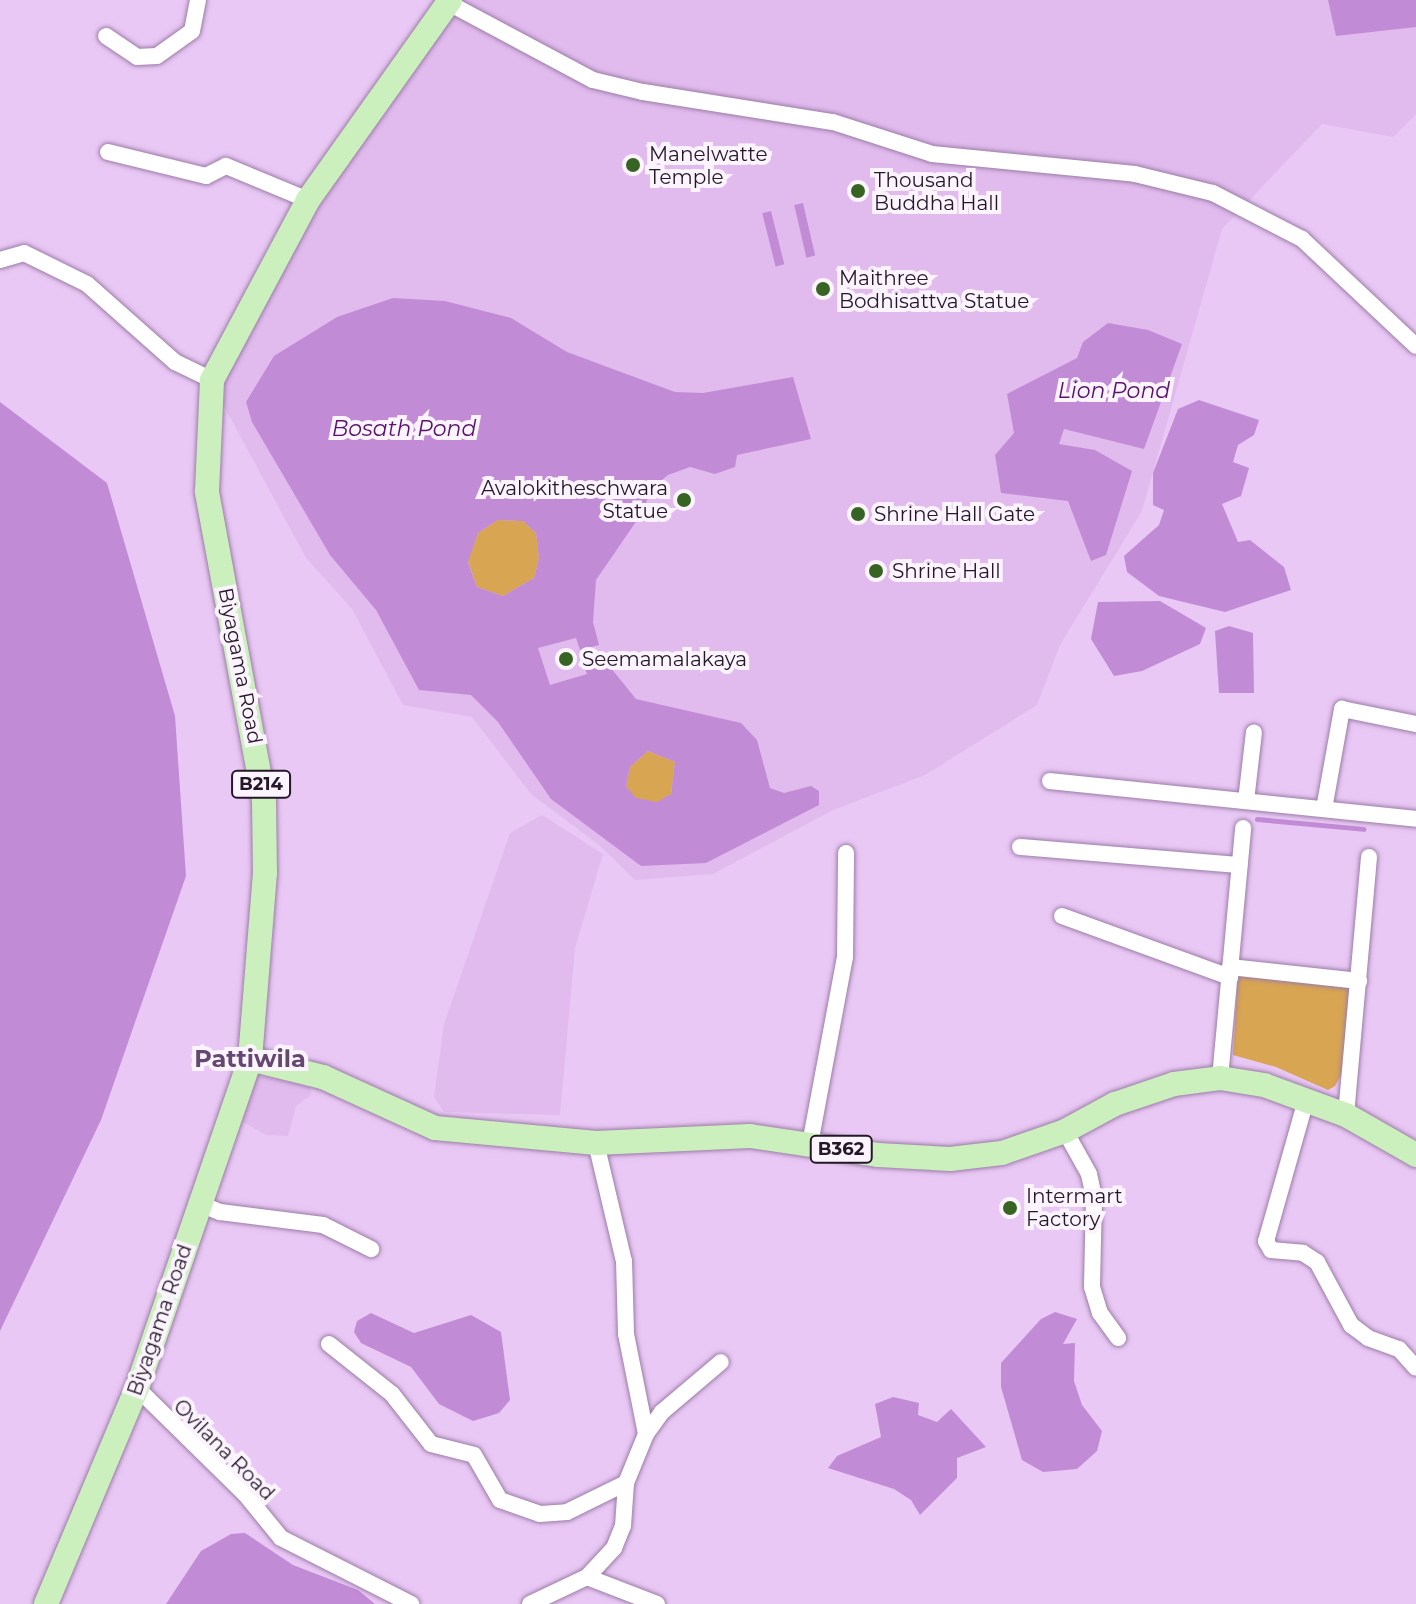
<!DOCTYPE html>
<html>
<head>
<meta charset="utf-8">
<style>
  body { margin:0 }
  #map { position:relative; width:1416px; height:1604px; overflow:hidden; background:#e9c8f5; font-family:Montserrat,sans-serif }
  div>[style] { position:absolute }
  .built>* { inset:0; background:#e1bbee }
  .green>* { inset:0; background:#d8a552 }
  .water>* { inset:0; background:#c28bd5; transform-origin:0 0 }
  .stream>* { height:5px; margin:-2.5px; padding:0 2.5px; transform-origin:2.5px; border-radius:2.5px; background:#c28bd5 }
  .roads { filter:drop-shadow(0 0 2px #9c7da7) drop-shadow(0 0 2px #9c7da7) }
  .street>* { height:16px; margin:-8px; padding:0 8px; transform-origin:8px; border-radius:8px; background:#fff }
  .primary>* { height:24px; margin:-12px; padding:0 12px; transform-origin:12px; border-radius:12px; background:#cbf0be }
  .dots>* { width:22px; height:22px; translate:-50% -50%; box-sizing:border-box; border:4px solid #fbf4fd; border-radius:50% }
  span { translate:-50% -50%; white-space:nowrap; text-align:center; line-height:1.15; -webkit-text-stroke:8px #fbf4fd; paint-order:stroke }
  .shield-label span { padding:2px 6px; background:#fbf4fd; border:2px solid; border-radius:6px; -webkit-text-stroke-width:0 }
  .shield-label { font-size:18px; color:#241828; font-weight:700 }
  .poi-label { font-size:20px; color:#241828 }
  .left { translate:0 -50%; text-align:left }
  .right { translate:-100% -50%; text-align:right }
  .street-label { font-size:20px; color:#241828 }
  .water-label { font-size:22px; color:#59136d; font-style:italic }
  .quarter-label { font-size:24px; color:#65486f; font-weight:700 }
</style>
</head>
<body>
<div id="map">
  <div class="built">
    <div style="clip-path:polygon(456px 0,1416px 0,1416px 114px,1393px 137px,1322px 124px,1222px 229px,1142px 511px,1060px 645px,1037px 705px,925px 775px,833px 810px,713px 874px,635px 880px,599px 845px,531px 794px,472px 717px,403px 705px,352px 609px,306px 558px,219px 397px,236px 340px,312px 203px)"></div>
    <div style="clip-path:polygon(542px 815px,603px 854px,575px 948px,560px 1115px,444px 1112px,434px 1097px,444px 1024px,510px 833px)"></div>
    <div style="clip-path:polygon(251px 1074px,311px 1087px,311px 1095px,296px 1106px,288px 1136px,266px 1135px,238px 1119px)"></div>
  </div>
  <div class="green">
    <div style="clip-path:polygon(498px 520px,523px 521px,536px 533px,539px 558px,534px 578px,503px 596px,477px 587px,468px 561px,478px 533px)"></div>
    <div style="clip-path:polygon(648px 751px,675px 762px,671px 794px,657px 803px,635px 798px,626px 786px,630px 767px)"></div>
    <div style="clip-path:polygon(1238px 974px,1352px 988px,1345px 1068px,1335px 1086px,1328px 1090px,1276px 1067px,1233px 1055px)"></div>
  </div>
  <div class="water">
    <div style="clip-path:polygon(1328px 0,1416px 0,1416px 27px,1336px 36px)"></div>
    <div style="left:803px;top:203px;width:54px;height:9px;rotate:77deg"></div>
    <div style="left:771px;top:211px;width:55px;height:9px;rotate:76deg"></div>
    <div style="clip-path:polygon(evenodd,393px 298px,445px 301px,511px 318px,567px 352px,675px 392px,703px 393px,793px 377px,811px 439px,737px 455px,735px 467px,715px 474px,690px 467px,668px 475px,650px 490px,644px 510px,596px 580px,593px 622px,599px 645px,580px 650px,576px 638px,538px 648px,550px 685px,587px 674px,583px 663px,602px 657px,636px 699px,741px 723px,757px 740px,770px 788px,784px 793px,811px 786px,819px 791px,819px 805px,706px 863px,641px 866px,551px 799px,498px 722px,471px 695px,419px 690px,376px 610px,330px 555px,252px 422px,246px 402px,274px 356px,337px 317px,393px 298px,498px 520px,523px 521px,536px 533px,539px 558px,534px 578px,503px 596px,477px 587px,468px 562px,478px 533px,498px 520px,393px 298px,648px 751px,675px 762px,671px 794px,657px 802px,636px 798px,626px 786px,630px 767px,648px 751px)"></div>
    <div style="clip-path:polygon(1108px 323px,1148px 330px,1182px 344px,1144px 449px,1064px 429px,1059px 444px,1095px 450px,1132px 471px,1106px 555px,1091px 561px,1068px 501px,1001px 493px,995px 455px,1014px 433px,1007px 394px,1077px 358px,1083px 342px)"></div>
    <div style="clip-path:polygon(1199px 400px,1259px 420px,1254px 435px,1238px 445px,1233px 462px,1249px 468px,1241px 496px,1222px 504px,1238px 542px,1250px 540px,1284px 567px,1291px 590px,1225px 612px,1159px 596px,1127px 572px,1124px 556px,1159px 525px,1164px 510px,1153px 505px,1153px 473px,1178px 409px)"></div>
    <div style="clip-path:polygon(0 402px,107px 483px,175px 716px,186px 876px,101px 1120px,0 1331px)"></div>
    <div style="clip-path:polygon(1160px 601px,1206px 628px,1200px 644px,1142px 671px,1114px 676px,1091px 639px,1098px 602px)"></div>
    <div style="clip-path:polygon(1229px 626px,1253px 633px,1254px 693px,1219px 693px,1215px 631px)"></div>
    <div style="clip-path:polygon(1055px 1312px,1077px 1319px,1063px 1344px,1075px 1343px,1074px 1381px,1082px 1405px,1102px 1431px,1097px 1451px,1077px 1469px,1043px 1472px,1022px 1460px,1001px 1387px,1001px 1363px,1041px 1319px)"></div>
    <div style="clip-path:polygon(371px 1313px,414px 1333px,471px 1315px,501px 1332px,510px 1400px,499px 1413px,473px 1421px,439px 1404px,411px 1367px,361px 1343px,354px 1332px,357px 1321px)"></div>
    <div style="clip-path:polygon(893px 1397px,919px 1403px,918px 1415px,937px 1422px,951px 1409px,986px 1447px,957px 1458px,957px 1478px,920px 1515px,911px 1500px,894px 1489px,828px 1468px,837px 1456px,881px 1437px,875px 1404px)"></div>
    <div style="clip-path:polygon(245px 1533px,293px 1565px,358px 1590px,375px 1604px,166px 1604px,201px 1551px,231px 1534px)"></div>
  </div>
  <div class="stream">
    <div style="left:1257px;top:819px;width:107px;rotate:5.3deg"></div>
  </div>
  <div class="roads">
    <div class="street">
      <div style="left:443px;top:0;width:170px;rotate:28.1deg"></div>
      <div style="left:593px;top:80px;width:51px;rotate:13.5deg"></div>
      <div style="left:643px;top:92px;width:192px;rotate:9deg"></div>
      <div style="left:833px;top:122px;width:104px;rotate:17.9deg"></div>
      <div style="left:932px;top:154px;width:204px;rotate:5.6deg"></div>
      <div style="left:1135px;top:174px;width:80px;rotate:13.7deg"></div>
      <div style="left:1213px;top:193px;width:100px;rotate:27.3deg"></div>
      <div style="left:1302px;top:239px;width:156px;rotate:43.2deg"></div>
      <div style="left:106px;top:36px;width:37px;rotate:34deg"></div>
      <div style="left:137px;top:57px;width:20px;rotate:-3deg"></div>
      <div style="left:157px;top:56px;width:43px;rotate:-35.5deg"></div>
      <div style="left:192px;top:31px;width:32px;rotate:-79deg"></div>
      <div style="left:108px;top:152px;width:101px;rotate:13.8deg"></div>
      <div style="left:206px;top:176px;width:22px;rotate:-27deg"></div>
      <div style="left:226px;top:166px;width:89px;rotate:22.5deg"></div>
      <div style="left:0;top:260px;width:25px;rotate:-16deg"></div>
      <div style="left:24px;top:253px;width:70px;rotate:26.2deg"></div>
      <div style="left:87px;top:284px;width:118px;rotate:41.6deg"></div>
      <div style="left:175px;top:362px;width:41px;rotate:25.9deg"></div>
      <div style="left:1050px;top:781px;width:368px;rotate:5.9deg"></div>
      <div style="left:1246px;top:801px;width:69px;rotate:-83.4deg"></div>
      <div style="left:1324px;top:809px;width:102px;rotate:-79.8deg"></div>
      <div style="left:1342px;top:709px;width:76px;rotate:11.5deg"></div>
      <div style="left:1020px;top:847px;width:220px;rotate:4.7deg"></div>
      <div style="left:1062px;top:916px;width:179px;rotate:20deg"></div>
      <div style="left:1230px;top:967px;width:130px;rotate:6.2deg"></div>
      <div style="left:1220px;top:1078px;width:251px;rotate:-84.7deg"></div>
      <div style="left:1306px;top:1100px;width:147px;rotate:105.8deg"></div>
      <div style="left:1266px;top:1241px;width:10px;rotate:61deg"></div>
      <div style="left:1271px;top:1250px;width:32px;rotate:5deg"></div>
      <div style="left:1303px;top:1253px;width:17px;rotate:33deg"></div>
      <div style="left:1317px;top:1262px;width:72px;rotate:61.6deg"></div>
      <div style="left:1351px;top:1325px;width:21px;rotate:37deg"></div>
      <div style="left:1368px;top:1338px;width:33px;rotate:20deg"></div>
      <div style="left:1399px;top:1349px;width:25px;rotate:48deg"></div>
      <div style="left:1346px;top:1115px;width:259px;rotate:-84.9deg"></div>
      <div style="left:1065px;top:1131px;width:49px;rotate:60.8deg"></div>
      <div style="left:1089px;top:1174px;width:24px;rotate:78deg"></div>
      <div style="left:1094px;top:1197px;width:90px;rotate:91.3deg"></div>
      <div style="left:1092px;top:1287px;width:27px;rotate:73deg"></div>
      <div style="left:1100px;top:1313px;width:31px;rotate:54deg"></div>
      <div style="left:596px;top:1143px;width:121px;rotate:76.7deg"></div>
      <div style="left:624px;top:1261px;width:73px;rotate:88.4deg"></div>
      <div style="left:626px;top:1334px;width:102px;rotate:78.7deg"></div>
      <div style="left:810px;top:1144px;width:190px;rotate:-79.4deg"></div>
      <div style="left:845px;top:957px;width:104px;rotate:-89.4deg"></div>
      <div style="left:200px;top:1204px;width:22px;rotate:22deg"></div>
      <div style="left:220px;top:1212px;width:104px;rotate:7.2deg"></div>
      <div style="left:323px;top:1225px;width:54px;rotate:26.6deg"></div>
      <div style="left:329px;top:1344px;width:80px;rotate:38.4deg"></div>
      <div style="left:392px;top:1394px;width:63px;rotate:52deg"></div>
      <div style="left:431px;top:1444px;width:44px;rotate:14.3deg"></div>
      <div style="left:474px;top:1455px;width:52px;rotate:60deg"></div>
      <div style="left:500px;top:1500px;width:42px;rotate:19.3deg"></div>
      <div style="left:540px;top:1514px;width:27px;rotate:-4deg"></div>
      <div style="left:567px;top:1512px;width:66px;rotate:-26.2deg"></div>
      <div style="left:137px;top:1388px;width:151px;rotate:44.5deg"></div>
      <div style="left:245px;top:1494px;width:57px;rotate:50.7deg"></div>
      <div style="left:281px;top:1538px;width:146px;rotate:26.9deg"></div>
      <div style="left:587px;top:1577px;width:40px;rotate:-47deg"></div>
      <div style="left:614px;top:1548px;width:24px;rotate:-68deg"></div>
      <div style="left:623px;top:1526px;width:43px;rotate:-86deg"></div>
      <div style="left:626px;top:1483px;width:53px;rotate:-67.8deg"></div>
      <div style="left:646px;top:1434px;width:27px;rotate:-54deg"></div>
      <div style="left:662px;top:1412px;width:77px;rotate:-40.3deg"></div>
      <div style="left:530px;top:1604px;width:63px;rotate:-25.3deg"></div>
      <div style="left:587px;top:1577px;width:75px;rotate:21.1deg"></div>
    </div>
    <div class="primary">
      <div style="left:250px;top:1059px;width:75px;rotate:13.9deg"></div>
      <div style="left:323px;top:1077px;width:123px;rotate:24.5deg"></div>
      <div style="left:435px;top:1128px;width:162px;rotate:5.3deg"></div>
      <div style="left:596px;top:1143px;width:154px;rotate:-2.6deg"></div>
      <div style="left:750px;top:1136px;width:129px;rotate:8.4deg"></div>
      <div style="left:878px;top:1155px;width:72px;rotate:3.2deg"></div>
      <div style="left:950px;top:1159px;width:52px;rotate:-6.6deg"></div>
      <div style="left:1002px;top:1153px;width:67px;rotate:-19.2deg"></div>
      <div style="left:1065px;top:1131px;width:57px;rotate:-28.4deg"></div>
      <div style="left:1115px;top:1104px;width:62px;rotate:-18.7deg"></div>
      <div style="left:1174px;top:1084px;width:46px;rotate:-7.4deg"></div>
      <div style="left:1220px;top:1078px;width:45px;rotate:9deg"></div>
      <div style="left:1264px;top:1085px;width:87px;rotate:20.1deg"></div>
      <div style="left:1346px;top:1115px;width:81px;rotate:29.7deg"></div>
      <div style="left:46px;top:1604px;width:234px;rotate:-67.2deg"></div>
      <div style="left:137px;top:1388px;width:348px;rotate:-71deg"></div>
      <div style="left:250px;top:1059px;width:187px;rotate:-85.4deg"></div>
      <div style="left:265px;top:873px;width:73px;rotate:-90.8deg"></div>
      <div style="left:264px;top:800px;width:314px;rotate:-100.5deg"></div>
      <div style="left:207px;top:491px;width:111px;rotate:-87.4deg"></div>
      <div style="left:212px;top:380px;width:204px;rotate:-61.9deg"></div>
      <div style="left:308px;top:200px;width:245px;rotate:-54.6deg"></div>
    </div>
  </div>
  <div class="dots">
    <div style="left:633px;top:165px;background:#376423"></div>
    <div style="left:858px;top:191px;background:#376423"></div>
    <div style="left:823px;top:289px;background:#376423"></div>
    <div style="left:684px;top:500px;background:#376423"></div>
    <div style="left:858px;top:514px;background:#376423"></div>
    <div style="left:876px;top:571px;background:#376423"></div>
    <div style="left:566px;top:659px;background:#376423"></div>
    <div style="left:1010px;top:1208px;background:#376423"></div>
  </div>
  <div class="shield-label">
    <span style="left:261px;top:784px">B214</span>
    <span style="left:841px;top:1149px">B362</span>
  </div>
  <div class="poi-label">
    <span class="left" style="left:649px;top:166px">Manelwatte<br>Temple</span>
    <span class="left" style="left:874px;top:192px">Thousand<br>Buddha Hall</span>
    <span class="left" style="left:839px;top:290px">Maithree<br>Bodhisattva Statue</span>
    <span class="right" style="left:668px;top:500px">Avalokitheschwara<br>Statue</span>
    <span class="left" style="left:874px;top:514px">Shrine Hall Gate</span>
    <span class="left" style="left:892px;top:571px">Shrine Hall</span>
    <span class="left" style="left:582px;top:659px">Seemamalakaya</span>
    <span class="left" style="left:1026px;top:1208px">Intermart<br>Factory</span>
  </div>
  <div class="street-label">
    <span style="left:240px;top:666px;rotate:79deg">Biyagama Road</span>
    <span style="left:160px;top:1320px;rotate:-71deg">Biyagama Road</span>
    <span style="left:224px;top:1450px;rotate:45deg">Ovilana Road</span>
  </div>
  <div class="water-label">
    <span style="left:1114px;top:391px">Lion Pond</span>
    <span style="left:404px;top:429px">Bosath Pond</span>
  </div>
  <div class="quarter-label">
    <span style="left:250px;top:1059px">Pattiwila</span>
  </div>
</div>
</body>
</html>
